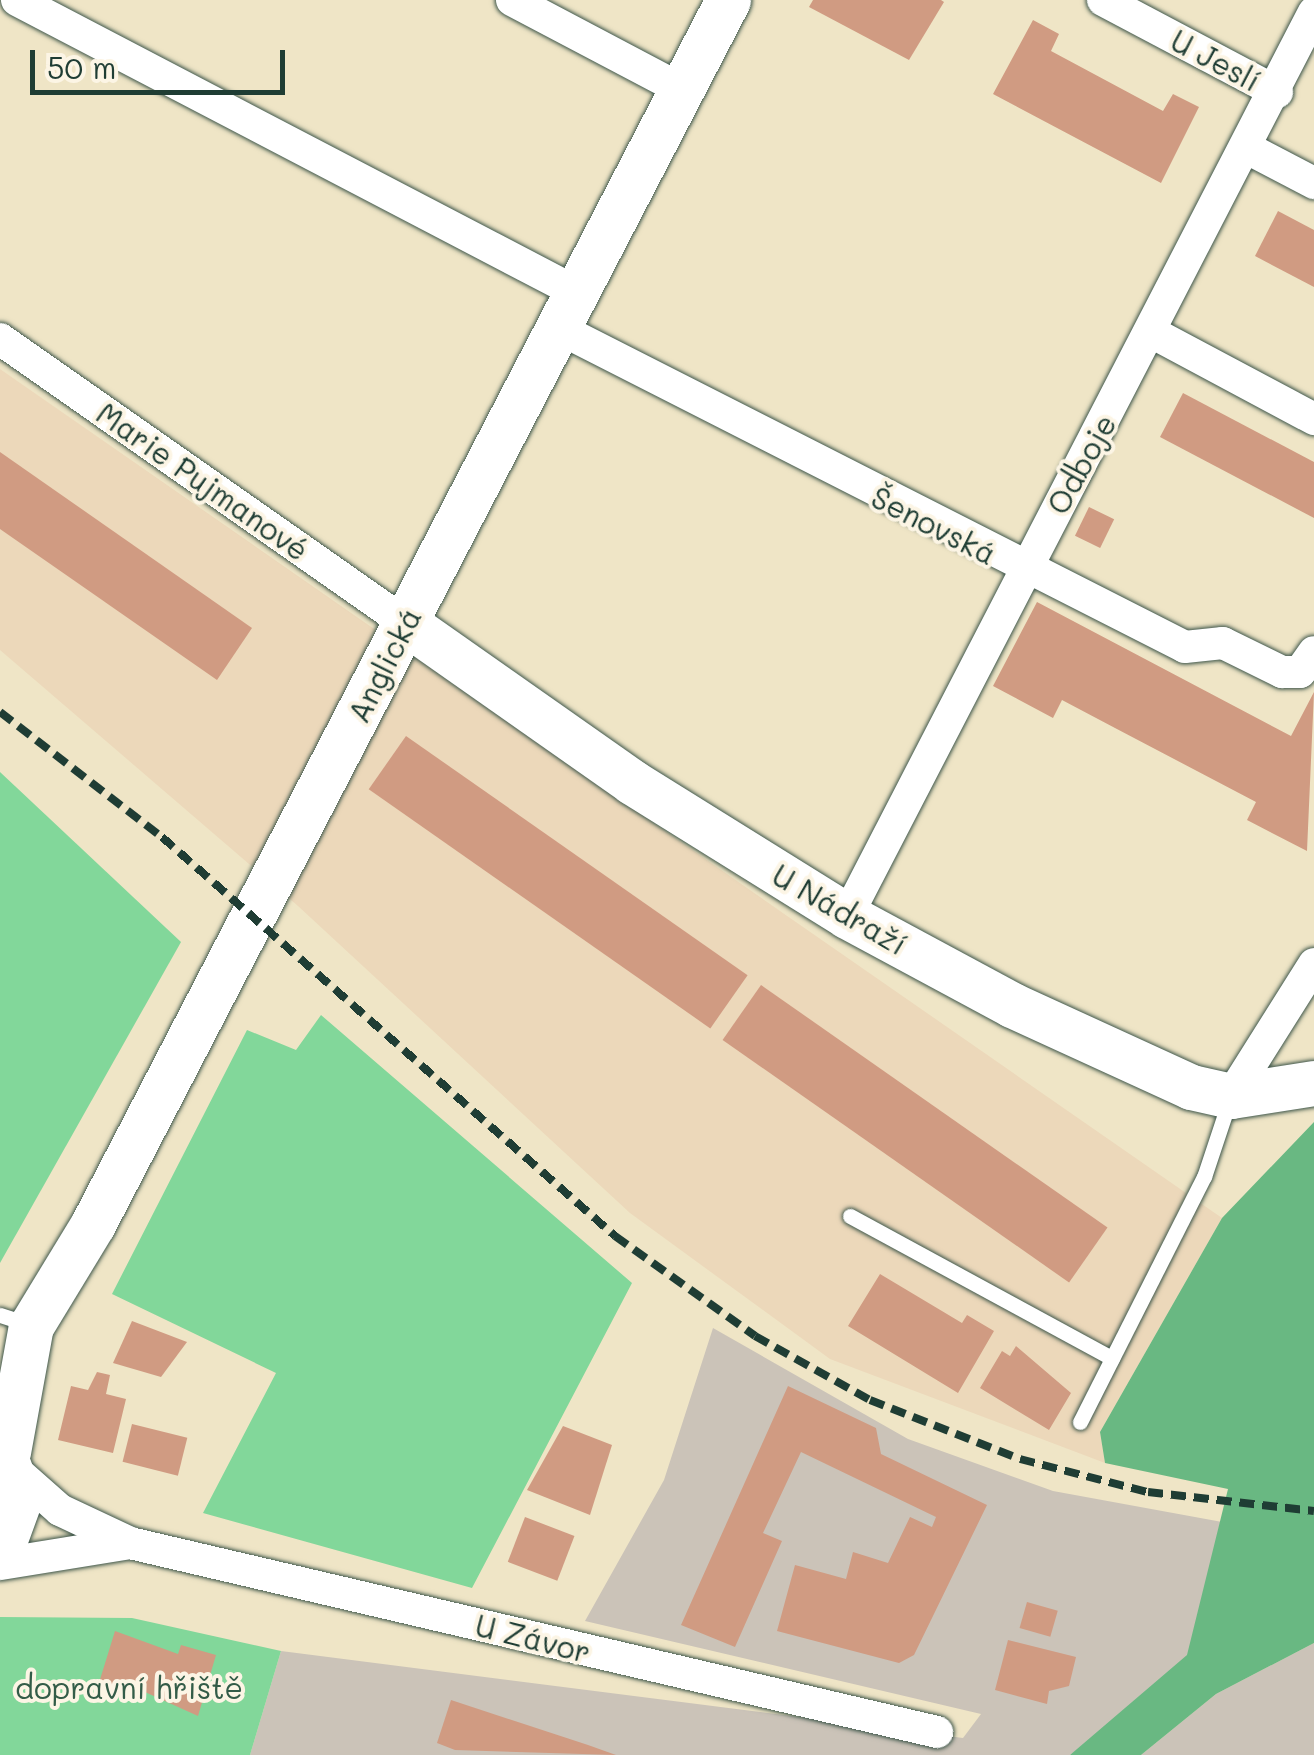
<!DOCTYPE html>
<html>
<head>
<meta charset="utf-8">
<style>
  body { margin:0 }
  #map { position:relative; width:1314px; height:1755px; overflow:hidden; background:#efe5c6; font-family:Mali,sans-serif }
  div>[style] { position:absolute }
  .built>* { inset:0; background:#ecd8ba }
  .industrial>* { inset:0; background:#cbc3b8 }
  .green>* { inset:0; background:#82d79a }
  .forest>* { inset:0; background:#69b882 }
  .building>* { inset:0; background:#d09b82; transform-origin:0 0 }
  .roads { filter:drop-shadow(0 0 2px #3e564a) drop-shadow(0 0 2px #3e564a) }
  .lane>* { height:15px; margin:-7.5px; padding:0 7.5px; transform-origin:7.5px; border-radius:7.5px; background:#fff }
  .street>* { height:32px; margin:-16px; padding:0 16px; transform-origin:16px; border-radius:16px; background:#fff }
  .secondary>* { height:45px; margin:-22.5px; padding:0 22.5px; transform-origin:22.5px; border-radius:22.5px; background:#fff }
  .rail>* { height:8px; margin-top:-4px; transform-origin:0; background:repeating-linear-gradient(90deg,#1f3d34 0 15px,transparent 0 23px) }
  span { translate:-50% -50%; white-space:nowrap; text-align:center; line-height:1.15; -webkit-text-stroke:8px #fcf5e5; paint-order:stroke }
  .street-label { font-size:30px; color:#1f3d34 }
  .park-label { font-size:30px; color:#335c48 }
  .scale { position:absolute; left:30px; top:50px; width:255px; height:45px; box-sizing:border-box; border:5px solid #1f3d34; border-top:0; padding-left:12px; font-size:30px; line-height:35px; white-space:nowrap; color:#1f3d34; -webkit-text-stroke:8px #fcf5e5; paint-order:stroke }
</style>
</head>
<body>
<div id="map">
  <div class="built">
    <div style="clip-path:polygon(0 369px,1222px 1218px,1100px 1432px,1105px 1463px,830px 1359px,630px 1213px,298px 906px,0 650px)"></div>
  </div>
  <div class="industrial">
    <div style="clip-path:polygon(713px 1328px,908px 1439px,1053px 1491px,1244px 1526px,1218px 1652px,1070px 1755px,250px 1755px,281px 1651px,963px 1738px,981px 1714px,585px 1621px,664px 1480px)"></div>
    <div style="clip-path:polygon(1314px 1643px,1314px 1755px,1141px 1755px,1216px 1694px)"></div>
  </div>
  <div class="green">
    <div style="clip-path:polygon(0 772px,181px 942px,0 1263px)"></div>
    <div style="clip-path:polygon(321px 1015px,632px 1283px,472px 1588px,203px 1513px,276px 1373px,112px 1294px,247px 1030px,296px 1050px)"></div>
    <div style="clip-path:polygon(0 1617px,132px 1618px,281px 1651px,250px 1755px,0 1755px)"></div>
  </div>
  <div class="forest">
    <div style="clip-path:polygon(1314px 1122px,1314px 1643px,1216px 1694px,1141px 1755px,1070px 1755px,1187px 1655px,1228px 1489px,1105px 1463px,1100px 1432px,1222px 1218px)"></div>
  </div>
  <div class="building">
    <div style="clip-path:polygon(813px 0,941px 0,944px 2px,909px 60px,809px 7px)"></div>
    <div style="clip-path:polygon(1033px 20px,1059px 34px,1051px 51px,1163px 111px,1173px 94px,1199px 107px,1161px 183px,993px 94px)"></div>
    <div style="clip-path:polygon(1278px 211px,1314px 230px,1314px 287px,1255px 256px)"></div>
    <div style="clip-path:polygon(1183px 393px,1314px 462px,1314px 518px,1160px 437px)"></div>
    <div style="clip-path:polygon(0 452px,252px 628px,217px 680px,0 529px)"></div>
    <div style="left:1089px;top:507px;width:28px;height:32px;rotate:26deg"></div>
    <div style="clip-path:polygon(1037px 602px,1291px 736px,1314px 692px,1307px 851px,1247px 820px,1256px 802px,1115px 728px,1062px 700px,1053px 718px,993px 686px)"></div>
    <div style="left:406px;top:736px;width:417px;height:65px;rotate:35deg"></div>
    <div style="left:761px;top:985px;width:423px;height:67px;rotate:35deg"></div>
    <div style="clip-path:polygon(880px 1274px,962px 1323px,967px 1315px,994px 1331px,958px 1393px,848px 1326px)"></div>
    <div style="clip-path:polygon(132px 1321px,187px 1342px,161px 1377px,113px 1363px)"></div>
    <div style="clip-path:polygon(1016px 1346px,1071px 1393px,1049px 1430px,980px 1388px,1002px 1351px,1010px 1356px)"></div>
    <div style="clip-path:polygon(97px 1372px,110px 1375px,106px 1394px,126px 1399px,113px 1453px,58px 1440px,71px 1386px,88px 1390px)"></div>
    <div style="clip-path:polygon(788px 1386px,876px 1428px,881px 1454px,987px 1505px,914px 1655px,899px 1663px,777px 1631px,795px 1565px,846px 1579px,853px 1552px,888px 1563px,910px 1517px,932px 1527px,936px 1517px,801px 1452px,763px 1533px,782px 1541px,735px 1647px,681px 1625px)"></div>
    <div style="left:132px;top:1424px;width:57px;height:39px;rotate:14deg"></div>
    <div style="clip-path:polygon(563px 1426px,612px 1445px,590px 1515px,527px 1490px)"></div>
    <div style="left:525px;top:1517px;width:53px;height:48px;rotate:21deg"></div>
    <div style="left:1027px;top:1602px;width:32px;height:27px;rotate:16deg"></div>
    <div style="clip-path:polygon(115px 1631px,178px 1654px,181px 1645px,216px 1655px,198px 1716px,136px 1688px,133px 1696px,98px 1686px)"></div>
    <div style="clip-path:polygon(1008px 1640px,1076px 1657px,1069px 1686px,1049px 1691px,1047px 1704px,995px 1690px)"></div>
    <div style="clip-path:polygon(451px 1700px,588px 1745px,616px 1755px,455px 1750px,437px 1743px)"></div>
  </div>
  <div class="roads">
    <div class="lane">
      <div style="left:850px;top:1216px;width:298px;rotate:28.5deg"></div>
      <div style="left:0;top:1315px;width:28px;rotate:18deg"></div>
      <div style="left:1080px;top:1422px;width:275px;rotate:-63.2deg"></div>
      <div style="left:1204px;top:1177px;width:82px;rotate:-71.6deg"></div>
    </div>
    <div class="street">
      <div style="left:17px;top:0;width:631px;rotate:27.58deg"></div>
      <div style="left:512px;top:0;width:191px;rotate:27.8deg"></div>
      <div style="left:1103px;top:0;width:197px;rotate:27.9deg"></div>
      <div style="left:1247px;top:148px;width:76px;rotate:27.6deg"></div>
      <div style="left:558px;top:328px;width:703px;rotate:26.97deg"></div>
      <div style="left:1185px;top:647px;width:38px;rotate:-6deg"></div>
      <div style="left:1223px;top:643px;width:66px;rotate:26.2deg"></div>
      <div style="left:1282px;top:672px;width:18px"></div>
      <div style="left:1300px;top:672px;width:24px;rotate:-55deg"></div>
      <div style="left:1153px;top:333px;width:183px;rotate:28.1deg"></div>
      <div style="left:0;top:339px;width:495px;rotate:35deg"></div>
      <div style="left:847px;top:916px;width:1017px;rotate:-62.68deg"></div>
      <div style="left:1231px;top:1096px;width:156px;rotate:-57.8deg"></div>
      <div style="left:17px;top:1472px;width:57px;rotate:41.5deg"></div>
      <div style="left:60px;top:1510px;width:77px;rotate:25.2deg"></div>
      <div style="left:130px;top:1543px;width:829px;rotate:13.18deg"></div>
      <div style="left:0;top:1564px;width:132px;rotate:-9.2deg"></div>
    </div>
    <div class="secondary">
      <div style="left:406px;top:623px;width:276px;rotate:35.1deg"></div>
      <div style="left:632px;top:782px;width:253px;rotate:31.9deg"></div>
      <div style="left:847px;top:916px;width:187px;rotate:28.3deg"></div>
      <div style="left:1012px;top:1005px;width:197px;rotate:24.6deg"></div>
      <div style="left:1191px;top:1087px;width:41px;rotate:12.7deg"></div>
      <div style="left:1231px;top:1096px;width:84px;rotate:-8.9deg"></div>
      <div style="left:0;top:1442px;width:59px;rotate:70.3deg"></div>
      <div style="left:20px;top:1498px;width:59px;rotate:110deg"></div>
      <div style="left:8px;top:1452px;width:128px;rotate:-79.7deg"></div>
      <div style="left:31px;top:1326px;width:119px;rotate:-58.7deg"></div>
      <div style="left:93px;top:1224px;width:1379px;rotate:-62.58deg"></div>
    </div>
  </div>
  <div class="rail">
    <div style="left:0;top:712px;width:205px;rotate:37.7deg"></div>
    <div style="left:162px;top:837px;width:604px;rotate:41.37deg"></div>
    <div style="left:615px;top:1236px;width:172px;rotate:35.5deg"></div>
    <div style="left:755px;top:1336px;width:132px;rotate:29.1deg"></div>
    <div style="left:870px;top:1400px;width:161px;rotate:21.5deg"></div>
    <div style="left:1020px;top:1459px;width:132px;rotate:14.5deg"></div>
    <div style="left:1148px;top:1492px;width:167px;rotate:6.5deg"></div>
  </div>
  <div class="street-label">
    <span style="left:1216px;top:60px;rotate:28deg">U Jeslí</span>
    <span style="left:1081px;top:464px;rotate:-61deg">Odboje</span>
    <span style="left:203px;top:481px;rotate:35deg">Marie Pujmanové</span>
    <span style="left:934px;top:525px;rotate:27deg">Šenovská</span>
    <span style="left:384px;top:665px;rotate:-63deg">Anglická</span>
    <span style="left:840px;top:909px;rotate:30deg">U Nádraží</span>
    <span style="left:533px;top:1638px;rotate:14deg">U Závor</span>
  </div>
  <div class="park-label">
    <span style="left:129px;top:1687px">dopravní hřiště</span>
  </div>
  <div class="scale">50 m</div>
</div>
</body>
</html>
